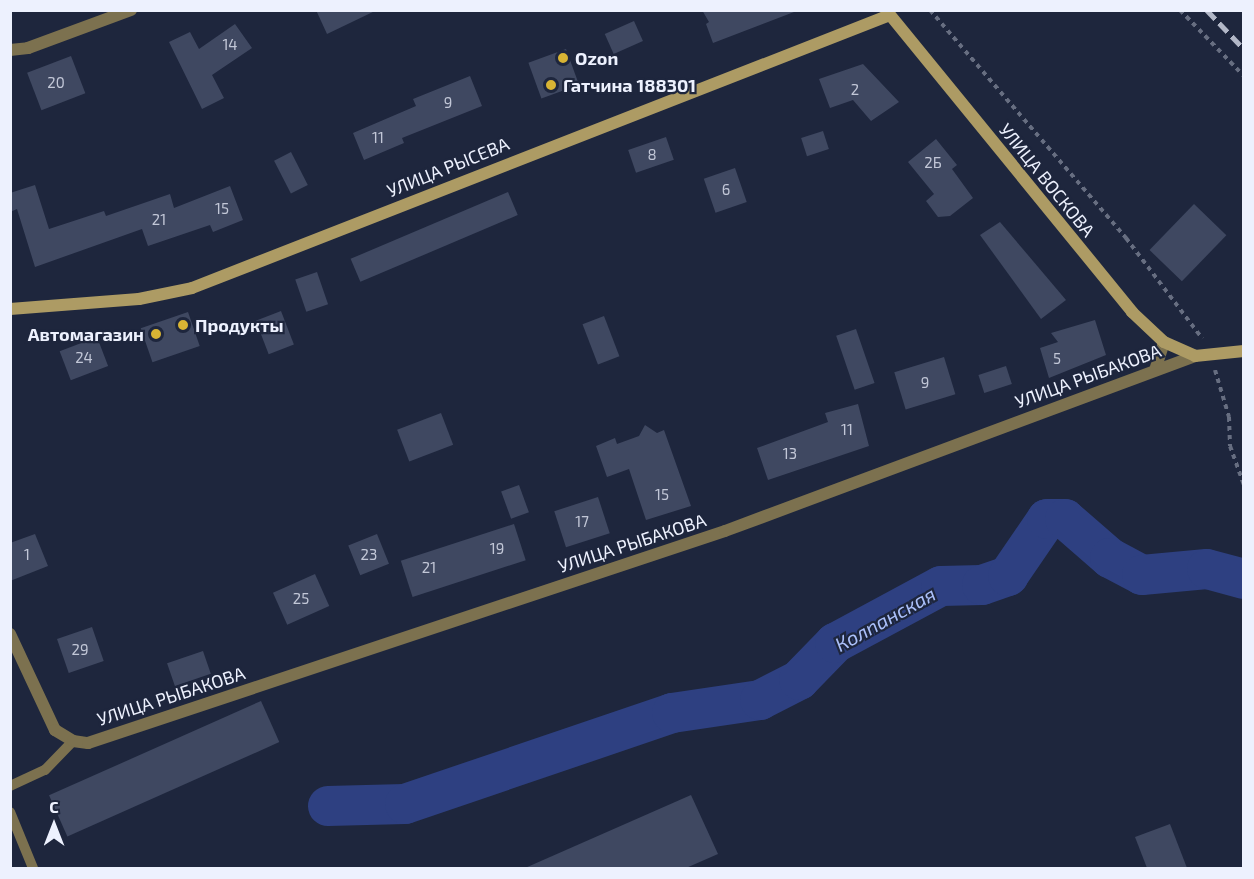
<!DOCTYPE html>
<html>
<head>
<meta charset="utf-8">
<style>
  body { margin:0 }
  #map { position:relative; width:1254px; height:879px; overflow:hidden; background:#1e263d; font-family:"Exo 2",sans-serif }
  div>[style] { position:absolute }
  .river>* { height:40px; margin:-20px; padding:0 20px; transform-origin:20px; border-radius:20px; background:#2e4081 }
  .building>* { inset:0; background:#3f4861; transform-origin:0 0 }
  .path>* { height:4px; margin-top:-2px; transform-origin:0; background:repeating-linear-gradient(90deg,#676e81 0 4.5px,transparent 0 9px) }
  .lane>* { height:10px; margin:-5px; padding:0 5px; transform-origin:5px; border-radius:5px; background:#7c714f }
  .street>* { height:12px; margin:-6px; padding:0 6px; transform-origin:6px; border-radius:6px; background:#7c714f }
  .secondary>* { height:12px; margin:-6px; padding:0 6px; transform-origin:6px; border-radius:6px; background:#ad9b64 }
  .rail>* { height:4.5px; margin-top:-2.25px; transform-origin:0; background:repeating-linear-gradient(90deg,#b2b7c7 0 12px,transparent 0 18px) }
  .dots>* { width:16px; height:16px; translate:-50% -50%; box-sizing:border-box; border:3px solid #1e263d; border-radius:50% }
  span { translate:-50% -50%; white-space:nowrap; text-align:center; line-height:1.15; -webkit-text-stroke:4.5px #1e263d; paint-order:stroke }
  .number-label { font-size:15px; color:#c2c7d7 }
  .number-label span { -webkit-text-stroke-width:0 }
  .poi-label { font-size:18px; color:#edf1fe; font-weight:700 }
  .left { translate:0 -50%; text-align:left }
  .right { translate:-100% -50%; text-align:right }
  .street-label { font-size:18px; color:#edf1fe }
  .water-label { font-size:20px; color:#abc0fa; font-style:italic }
  .frame { position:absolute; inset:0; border:12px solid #edf1fe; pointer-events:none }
  .north { position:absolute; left:24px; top:795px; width:60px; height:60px; -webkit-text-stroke:4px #1e263d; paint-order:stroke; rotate:0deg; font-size:16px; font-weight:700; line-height:24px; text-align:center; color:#edf1fe }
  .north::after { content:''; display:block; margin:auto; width:21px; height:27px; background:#edf1fe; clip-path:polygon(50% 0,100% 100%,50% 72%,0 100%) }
</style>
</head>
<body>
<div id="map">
  <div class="river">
    <div style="left:328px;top:806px;width:77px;rotate:-1.5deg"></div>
    <div style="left:405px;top:804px;width:282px;rotate:-18.8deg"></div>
    <div style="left:672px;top:713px;width:89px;rotate:-8.4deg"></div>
    <div style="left:760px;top:700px;width:44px;rotate:-27.1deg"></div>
    <div style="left:799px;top:680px;width:52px;rotate:-45.8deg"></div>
    <div style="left:835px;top:643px;width:120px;rotate:-28.3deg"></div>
    <div style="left:941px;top:586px;width:41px;rotate:-1.4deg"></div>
    <div style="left:982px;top:585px;width:28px;rotate:-19deg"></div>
    <div style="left:1008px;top:576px;width:69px;rotate:-55.6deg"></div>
    <div style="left:1047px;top:519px;width:18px"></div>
    <div style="left:1065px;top:519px;width:60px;rotate:40.9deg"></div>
    <div style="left:1110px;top:558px;width:36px;rotate:28deg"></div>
    <div style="left:1142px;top:575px;width:65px;rotate:-5.3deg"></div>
    <div style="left:1207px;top:569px;width:38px;rotate:15deg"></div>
  </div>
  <div class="building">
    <div style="clip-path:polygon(316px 10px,377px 10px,327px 34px)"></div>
    <div style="clip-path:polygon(702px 10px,794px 10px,794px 12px,713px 43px,706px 24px,709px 22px)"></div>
    <div style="left:634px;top:21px;width:22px;height:32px;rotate:66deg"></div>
    <div style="clip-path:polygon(235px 24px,252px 48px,212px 75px,224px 98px,202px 109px,169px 42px,190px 32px,199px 49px)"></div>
    <div style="left:566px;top:49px;width:38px;height:40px;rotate:70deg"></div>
    <div style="left:71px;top:56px;width:40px;height:47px;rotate:69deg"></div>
    <div style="clip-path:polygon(863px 64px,899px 102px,871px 121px,853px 100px,830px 108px,819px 79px)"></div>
    <div style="clip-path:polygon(470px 76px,482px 106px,402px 138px,404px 143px,364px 160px,353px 133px,416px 106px,413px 99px)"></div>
    <div style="left:823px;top:131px;width:19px;height:23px;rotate:72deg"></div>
    <div style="left:666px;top:137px;width:24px;height:40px;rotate:71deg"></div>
    <div style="clip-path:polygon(936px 139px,957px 165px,952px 169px,973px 198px,950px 216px,938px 217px,926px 201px,934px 194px,908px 162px)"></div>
    <div style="left:291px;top:152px;width:37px;height:19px;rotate:63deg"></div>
    <div style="left:735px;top:168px;width:36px;height:33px;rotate:71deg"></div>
    <div style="clip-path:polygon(35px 185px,49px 229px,104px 211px,106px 216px,170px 194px,174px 208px,230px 186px,243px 220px,213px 232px,210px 225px,148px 246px,142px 229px,35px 267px,17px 209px,10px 212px,10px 193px)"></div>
    <div style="left:508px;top:192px;width:25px;height:171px;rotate:67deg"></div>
    <div style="left:1194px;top:204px;width:45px;height:64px;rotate:44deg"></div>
    <div style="clip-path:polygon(1000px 222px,1066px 300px,1041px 319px,980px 235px)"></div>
    <div style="left:317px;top:272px;width:34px;height:23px;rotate:71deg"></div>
    <div style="left:281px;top:311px;width:36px;height:27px;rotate:69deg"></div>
    <div style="left:188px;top:312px;width:36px;height:50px;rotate:71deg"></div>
    <div style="left:604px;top:316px;width:43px;height:23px;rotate:69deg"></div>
    <div style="clip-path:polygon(1095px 320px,1106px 355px,1049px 378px,1040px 348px,1058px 342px,1051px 333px)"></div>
    <div style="left:856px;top:329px;width:57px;height:21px;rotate:71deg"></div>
    <div style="left:97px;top:337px;width:31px;height:40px;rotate:69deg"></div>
    <div style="left:944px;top:357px;width:39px;height:52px;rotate:73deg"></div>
    <div style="left:1006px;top:366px;width:19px;height:29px;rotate:72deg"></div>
    <div style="clip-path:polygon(858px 404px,869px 446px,768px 480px,757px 448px,828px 422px,825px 413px)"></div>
    <div style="left:441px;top:413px;width:34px;height:47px;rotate:69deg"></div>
    <div style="clip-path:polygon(645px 425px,657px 433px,664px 430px,691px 506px,646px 520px,629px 469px,607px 477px,596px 446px,615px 438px,617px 444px,639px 436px)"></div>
    <div style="left:519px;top:485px;width:29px;height:19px;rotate:70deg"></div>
    <div style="left:598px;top:497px;width:38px;height:46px;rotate:72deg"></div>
    <div style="left:514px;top:524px;width:38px;height:119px;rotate:72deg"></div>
    <div style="clip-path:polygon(35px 534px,48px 566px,10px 581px,10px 543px)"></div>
    <div style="left:377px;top:534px;width:32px;height:31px;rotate:68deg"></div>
    <div style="left:315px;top:574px;width:35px;height:46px;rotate:66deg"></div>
    <div style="left:92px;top:627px;width:36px;height:37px;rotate:71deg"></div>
    <div style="left:203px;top:651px;width:24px;height:38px;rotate:71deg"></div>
    <div style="left:261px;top:701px;width:45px;height:232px;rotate:66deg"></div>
    <div style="clip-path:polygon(691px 795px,718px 854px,686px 868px,525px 868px)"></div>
    <div style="clip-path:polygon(1170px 824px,1187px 868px,1147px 868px,1135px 837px)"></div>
  </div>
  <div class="path">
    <div style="left:930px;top:10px;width:301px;rotate:49.3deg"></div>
    <div style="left:1126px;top:238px;width:126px;rotate:52.8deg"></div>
    <div style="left:1180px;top:10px;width:92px;rotate:45.9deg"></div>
    <div style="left:1215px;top:370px;width:49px;rotate:73.4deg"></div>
    <div style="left:1229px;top:417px;width:29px;rotate:88deg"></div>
    <div style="left:1230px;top:446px;width:41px;rotate:70.3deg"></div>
  </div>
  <div class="lane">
    <div style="left:10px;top:786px;width:38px;rotate:-25deg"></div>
    <div style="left:45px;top:770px;width:40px;rotate:-46deg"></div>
    <div style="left:10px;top:812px;width:61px;rotate:67.7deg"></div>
  </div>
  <div class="street">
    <div style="left:10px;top:50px;width:18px;rotate:-6deg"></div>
    <div style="left:28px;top:48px;width:110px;rotate:-20.3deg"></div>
    <div style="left:1155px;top:370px;width:29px;rotate:-72deg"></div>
    <div style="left:10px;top:634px;width:106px;rotate:64.9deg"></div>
    <div style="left:55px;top:730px;width:21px;rotate:31deg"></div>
    <div style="left:73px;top:741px;width:15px;rotate:8deg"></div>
    <div style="left:88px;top:743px;width:671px;rotate:-18.41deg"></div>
    <div style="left:725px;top:531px;width:502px;rotate:-20.42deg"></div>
  </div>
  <div class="secondary">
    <div style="left:886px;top:10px;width:390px;rotate:50.8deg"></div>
    <div style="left:1132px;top:312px;width:44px;rotate:43.2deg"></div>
    <div style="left:1164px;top:342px;width:34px;rotate:24deg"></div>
    <div style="left:1195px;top:356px;width:49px;rotate:-5.8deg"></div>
    <div style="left:10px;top:309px;width:129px;rotate:-4.4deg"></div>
    <div style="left:139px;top:299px;width:54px;rotate:-11.7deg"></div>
    <div style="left:192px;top:288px;width:749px;rotate:-21.36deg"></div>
  </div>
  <div class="rail">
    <div style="left:1207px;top:10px;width:54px;rotate:46.5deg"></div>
  </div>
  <div class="dots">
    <div style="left:563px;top:58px;background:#d8b434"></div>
    <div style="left:551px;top:85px;background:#d8b434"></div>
    <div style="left:183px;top:325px;background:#d8b434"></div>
    <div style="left:156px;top:334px;background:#d8b434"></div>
  </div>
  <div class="number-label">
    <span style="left:230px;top:45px">14</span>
    <span style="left:56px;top:83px">20</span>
    <span style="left:855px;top:90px">2</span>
    <span style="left:448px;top:103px">9</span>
    <span style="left:378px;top:138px">11</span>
    <span style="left:652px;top:155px">8</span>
    <span style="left:933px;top:163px">2Б</span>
    <span style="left:726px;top:190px">6</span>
    <span style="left:222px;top:209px">15</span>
    <span style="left:159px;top:220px">21</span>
    <span style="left:84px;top:358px">24</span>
    <span style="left:1057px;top:359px">5</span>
    <span style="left:925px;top:383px">9</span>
    <span style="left:847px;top:430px">11</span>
    <span style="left:790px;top:454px">13</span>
    <span style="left:662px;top:495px">15</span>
    <span style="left:582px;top:522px">17</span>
    <span style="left:497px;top:549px">19</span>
    <span style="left:27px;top:555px">1</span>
    <span style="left:369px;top:555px">23</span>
    <span style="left:429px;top:568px">21</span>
    <span style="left:301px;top:599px">25</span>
    <span style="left:80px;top:650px">29</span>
  </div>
  <div class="poi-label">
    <span class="left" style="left:575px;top:58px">Ozon</span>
    <span class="left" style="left:563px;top:85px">Гатчина 188301</span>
    <span class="left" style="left:195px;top:325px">Продукты</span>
    <span class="right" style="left:144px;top:334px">Автомагазин</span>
  </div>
  <div class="street-label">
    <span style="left:448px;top:167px;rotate:-22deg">УЛИЦА РЫСЕВА</span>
    <span style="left:1047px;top:180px;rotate:51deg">УЛИЦА ВОСКОВА</span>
    <span style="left:1088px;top:376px;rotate:-20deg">УЛИЦА РЫБАКОВА</span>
    <span style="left:632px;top:543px;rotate:-18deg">УЛИЦА РЫБАКОВА</span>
    <span style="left:171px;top:696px;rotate:-18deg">УЛИЦА РЫБАКОВА</span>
  </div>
  <div class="water-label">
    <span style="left:885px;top:619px;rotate:-29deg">Колпанская</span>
  </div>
  <div class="frame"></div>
  <div class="north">С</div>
</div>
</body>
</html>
